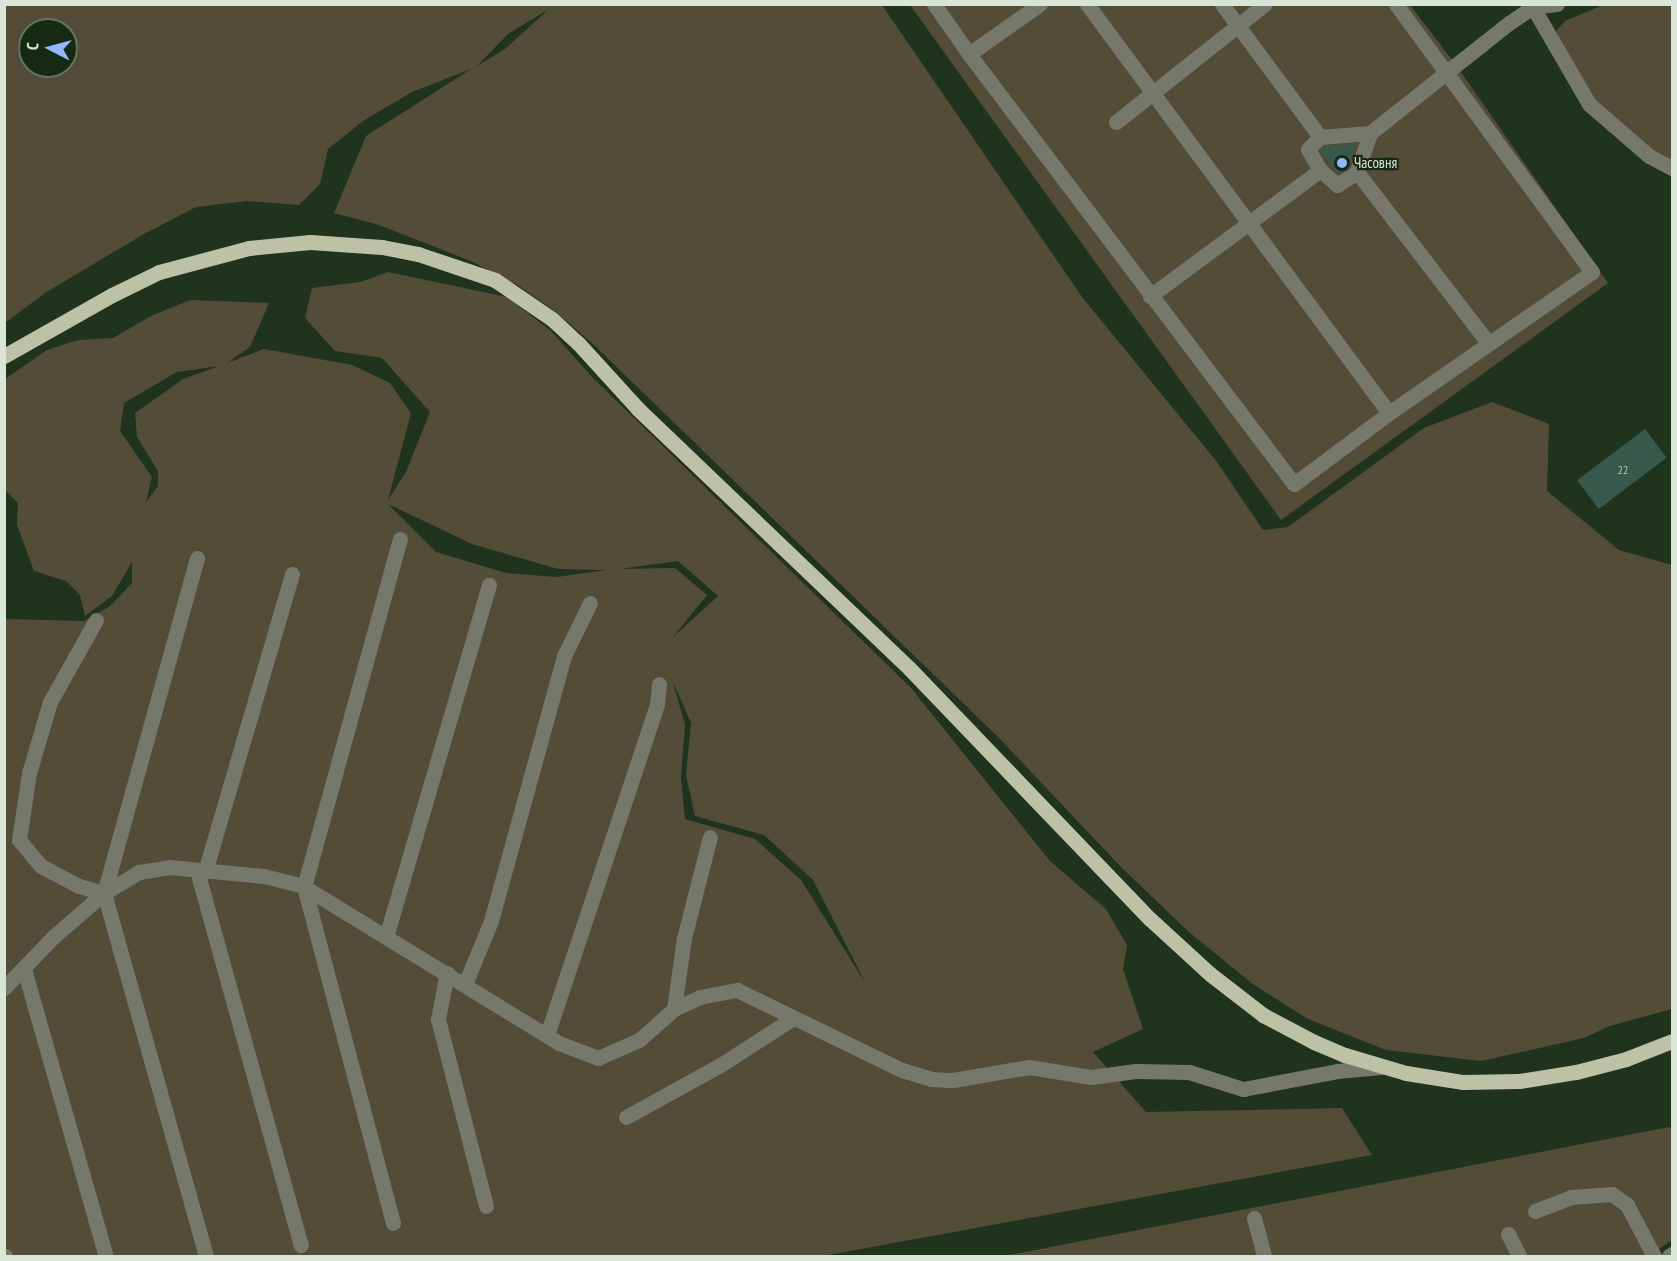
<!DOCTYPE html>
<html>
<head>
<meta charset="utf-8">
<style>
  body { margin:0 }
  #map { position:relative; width:1677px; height:1261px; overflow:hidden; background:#20331d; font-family:"PT Sans Narrow",sans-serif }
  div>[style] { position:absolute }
  .green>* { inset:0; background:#534c37 }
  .building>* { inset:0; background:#38594b; transform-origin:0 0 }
  .minor>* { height:15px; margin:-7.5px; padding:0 7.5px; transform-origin:7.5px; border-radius:7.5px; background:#75786a }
  .major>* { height:15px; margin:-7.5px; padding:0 7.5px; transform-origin:7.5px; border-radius:7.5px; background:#bdc2a7 }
  .dots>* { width:16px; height:16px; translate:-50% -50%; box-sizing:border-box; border:3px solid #162913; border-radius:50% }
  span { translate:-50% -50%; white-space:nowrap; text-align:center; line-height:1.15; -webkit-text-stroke:4.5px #162913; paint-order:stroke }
  .number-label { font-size:12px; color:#b1c2b4 }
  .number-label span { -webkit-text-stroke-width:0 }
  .poi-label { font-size:15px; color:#d9e5d7 }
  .left { translate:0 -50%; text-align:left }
  .frame { position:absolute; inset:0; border:6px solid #d9e5d7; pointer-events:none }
  .north { position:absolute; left:18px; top:18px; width:60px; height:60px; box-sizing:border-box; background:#162913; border:2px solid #647461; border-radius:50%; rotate:276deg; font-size:16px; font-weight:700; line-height:24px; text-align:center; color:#d9e5d7 }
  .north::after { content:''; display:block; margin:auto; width:21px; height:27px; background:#92b7fd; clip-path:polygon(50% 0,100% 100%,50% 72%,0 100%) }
</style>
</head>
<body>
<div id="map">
  <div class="green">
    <div style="clip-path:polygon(evenodd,5px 5px,882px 5px,1082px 297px,1217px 462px,1263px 530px,1288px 527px,1424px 428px,1492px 402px,1549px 424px,1547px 491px,1619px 550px,1672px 565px,1672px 1009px,1610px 1026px,1584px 1038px,1481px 1061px,1386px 1050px,1308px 1019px,1254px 985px,1190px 933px,1120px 866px,1000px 739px,594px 345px,556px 312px,519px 286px,471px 261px,379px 225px,334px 213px,366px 136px,471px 69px,412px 92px,363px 121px,328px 149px,320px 184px,299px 205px,247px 201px,196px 207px,144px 234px,45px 293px,5px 323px,5px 5px,549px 9px,505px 49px,477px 66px,508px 34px,549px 9px,5px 5px,30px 30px,66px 30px,66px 66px,30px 66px,30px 30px)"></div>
    <div style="clip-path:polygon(910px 5px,1410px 5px,1456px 65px,1608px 283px,1281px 520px)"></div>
    <div style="clip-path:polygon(1603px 5px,1672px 5px,1672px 175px,1621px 139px,1548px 41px,1565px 21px)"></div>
    <div style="clip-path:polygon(evenodd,388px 272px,507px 297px,551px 331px,593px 378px,911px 688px,1050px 861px,1106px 909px,1127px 945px,1123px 969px,1143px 1029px,1093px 1052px,1146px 1112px,1342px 1108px,1372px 1155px,823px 1256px,5px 1256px,5px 619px,84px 621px,110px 606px,132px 583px,132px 562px,112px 596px,85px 616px,80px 595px,66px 581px,34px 571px,17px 525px,18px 503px,5px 490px,5px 379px,47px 350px,78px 340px,113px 338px,151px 316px,190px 300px,269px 303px,250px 347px,227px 363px,264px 349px,352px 365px,390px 383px,411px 413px,388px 500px,406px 472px,430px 412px,382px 358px,335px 351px,305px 318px,312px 288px,360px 282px,388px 272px,219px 366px,183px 379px,135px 413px,137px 437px,158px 471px,158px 486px,146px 502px,152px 477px,120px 431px,124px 403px,177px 372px,219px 366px,388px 272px,388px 504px,472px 544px,558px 569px,606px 570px,557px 577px,506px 573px,436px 552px,388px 504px,388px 272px,678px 561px,718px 596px,672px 638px,707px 595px,675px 568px,620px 569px,678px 561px,388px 272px,673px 682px,691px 723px,686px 775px,695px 816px,764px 835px,813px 880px,866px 984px,801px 880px,755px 839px,685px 819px,681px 777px,685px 725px,673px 682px)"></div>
    <div style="clip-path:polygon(1669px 1127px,1672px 1129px,1672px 1240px,1649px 1256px,1004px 1256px)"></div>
  </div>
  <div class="building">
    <div style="clip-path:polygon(1356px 144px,1349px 166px,1338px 173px,1320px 151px,1324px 146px)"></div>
    <div style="left:1645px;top:429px;width:36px;height:85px;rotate:53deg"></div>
  </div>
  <div class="minor">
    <div style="left:934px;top:4px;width:61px;rotate:55deg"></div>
    <div style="left:969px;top:54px;width:539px;rotate:52.92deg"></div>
    <div style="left:1294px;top:484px;width:119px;rotate:-36.8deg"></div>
    <div style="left:1389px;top:413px;width:247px;rotate:-34.8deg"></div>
    <div style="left:1592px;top:272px;width:332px;rotate:-126.2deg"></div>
    <div style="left:1087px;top:4px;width:508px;rotate:53.56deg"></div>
    <div style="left:1222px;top:4px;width:165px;rotate:53.6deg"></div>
    <div style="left:1320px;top:137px;width:50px;rotate:-4.6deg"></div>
    <div style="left:1370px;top:133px;width:177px;rotate:-38.4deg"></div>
    <div style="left:1509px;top:23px;width:29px;rotate:-34deg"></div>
    <div style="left:1533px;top:7px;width:24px;rotate:-7deg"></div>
    <div style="left:1531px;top:4px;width:116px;rotate:59.9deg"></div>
    <div style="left:1589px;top:104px;width:79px;rotate:40.9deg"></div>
    <div style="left:1649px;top:156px;width:26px;rotate:28deg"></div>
    <div style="left:969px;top:54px;width:87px;rotate:-35.2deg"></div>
    <div style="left:1116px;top:122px;width:190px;rotate:-38.4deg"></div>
    <div style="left:1320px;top:170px;width:23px;rotate:41deg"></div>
    <div style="left:1337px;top:185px;width:24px;rotate:-33deg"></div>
    <div style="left:1357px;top:172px;width:41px;rotate:-71.6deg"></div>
    <div style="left:1357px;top:172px;width:215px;rotate:52.5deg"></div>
    <div style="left:1150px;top:296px;width:212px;rotate:-36.5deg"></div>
    <div style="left:1320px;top:170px;width:24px;rotate:-120deg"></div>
    <div style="left:1308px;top:149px;width:17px;rotate:-45deg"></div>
    <div style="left:197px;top:558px;width:348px;rotate:105.5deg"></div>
    <div style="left:104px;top:893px;width:377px;rotate:74.3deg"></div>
    <div style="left:292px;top:574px;width:307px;rotate:106.3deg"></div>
    <div style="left:206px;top:869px;width:11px;rotate:128deg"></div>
    <div style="left:199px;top:878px;width:381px;rotate:74.5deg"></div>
    <div style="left:96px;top:620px;width:94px;rotate:119.3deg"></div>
    <div style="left:50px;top:702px;width:74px;rotate:106.5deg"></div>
    <div style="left:29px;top:773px;width:68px;rotate:98.5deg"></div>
    <div style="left:19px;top:840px;width:34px;rotate:50deg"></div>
    <div style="left:41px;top:866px;width:43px;rotate:27.8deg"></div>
    <div style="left:79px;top:886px;width:26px;rotate:16deg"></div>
    <div style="left:386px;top:937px;width:367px;rotate:-73.7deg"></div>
    <div style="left:24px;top:969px;width:298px;rotate:74.1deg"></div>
    <div style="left:447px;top:973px;width:47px;rotate:101.1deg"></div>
    <div style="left:438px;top:1019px;width:193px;rotate:75.6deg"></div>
    <div style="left:465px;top:984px;width:68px;rotate:-67.6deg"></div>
    <div style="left:491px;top:921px;width:275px;rotate:-74.6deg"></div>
    <div style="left:564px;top:656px;width:59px;rotate:-63.9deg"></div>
    <div style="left:4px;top:988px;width:71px;rotate:-46.1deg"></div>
    <div style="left:53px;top:937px;width:67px;rotate:-40.8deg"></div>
    <div style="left:104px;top:893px;width:41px;rotate:-31deg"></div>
    <div style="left:139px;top:872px;width:30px;rotate:-9deg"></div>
    <div style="left:169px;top:867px;width:95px;rotate:5.4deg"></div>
    <div style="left:264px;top:876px;width:38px;rotate:14deg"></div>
    <div style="left:301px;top:885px;width:303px;rotate:31.5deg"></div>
    <div style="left:559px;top:1043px;width:42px;rotate:21deg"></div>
    <div style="left:598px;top:1058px;width:45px;rotate:-23.7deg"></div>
    <div style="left:639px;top:1040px;width:47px;rotate:-41.5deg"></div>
    <div style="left:674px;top:1009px;width:29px;rotate:-25deg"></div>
    <div style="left:700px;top:997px;width:38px;rotate:-11deg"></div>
    <div style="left:737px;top:990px;width:183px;rotate:25.9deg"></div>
    <div style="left:902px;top:1070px;width:30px;rotate:17deg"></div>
    <div style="left:931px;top:1079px;width:22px;rotate:3deg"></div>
    <div style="left:953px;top:1080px;width:77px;rotate:-9.7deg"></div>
    <div style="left:1029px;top:1067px;width:63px;rotate:9.2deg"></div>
    <div style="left:1091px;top:1077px;width:45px;rotate:-7.6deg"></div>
    <div style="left:1136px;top:1071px;width:53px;rotate:1.1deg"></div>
    <div style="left:1189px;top:1072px;width:57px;rotate:17.5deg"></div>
    <div style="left:1243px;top:1089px;width:96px;rotate:-10.8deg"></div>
    <div style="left:1337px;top:1071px;width:44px;rotate:-5.2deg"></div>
    <div style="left:674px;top:1009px;width:72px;rotate:-82deg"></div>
    <div style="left:684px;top:938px;width:104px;rotate:-75.6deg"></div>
    <div style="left:547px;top:1035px;width:349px;rotate:-71.6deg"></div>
    <div style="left:657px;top:704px;width:20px;rotate:-84deg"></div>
    <div style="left:626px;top:1117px;width:110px;rotate:-28.9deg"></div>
    <div style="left:722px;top:1064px;width:85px;rotate:-32.9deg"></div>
    <div style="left:1535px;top:1211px;width:39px;rotate:-21deg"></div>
    <div style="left:1571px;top:1197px;width:41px;rotate:-4.2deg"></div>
    <div style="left:1612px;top:1194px;width:19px;rotate:36deg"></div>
    <div style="left:1627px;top:1205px;width:58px;rotate:62.1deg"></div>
    <div style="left:1254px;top:1218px;width:39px;rotate:75deg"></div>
    <div style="left:393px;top:1223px;width:348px;rotate:-104.8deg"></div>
    <div style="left:304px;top:887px;width:361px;rotate:-74.6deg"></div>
    <div style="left:1508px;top:1234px;width:25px;rotate:63deg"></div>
    <div style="left:4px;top:1256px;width:1px"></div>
    <div style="left:1669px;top:1256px;width:4px;rotate:-34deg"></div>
  </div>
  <div class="major">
    <div style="left:4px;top:356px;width:124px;rotate:-29.5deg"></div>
    <div style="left:112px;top:295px;width:52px;rotate:-26.1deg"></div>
    <div style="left:159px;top:272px;width:93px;rotate:-14.9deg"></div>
    <div style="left:249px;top:248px;width:61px;rotate:-5.6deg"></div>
    <div style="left:310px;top:242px;width:72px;rotate:4deg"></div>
    <div style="left:382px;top:247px;width:37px;rotate:11deg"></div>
    <div style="left:418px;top:254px;width:81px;rotate:18.7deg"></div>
    <div style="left:495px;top:280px;width:69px;rotate:34.4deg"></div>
    <div style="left:552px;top:319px;width:35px;rotate:43deg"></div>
    <div style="left:578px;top:343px;width:89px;rotate:47.7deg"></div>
    <div style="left:638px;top:409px;width:375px;rotate:43.7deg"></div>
    <div style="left:909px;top:668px;width:348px;rotate:46.2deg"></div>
    <div style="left:1150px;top:919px;width:81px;rotate:42.5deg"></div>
    <div style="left:1210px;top:974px;width:67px;rotate:37.7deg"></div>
    <div style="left:1263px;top:1015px;width:58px;rotate:27.9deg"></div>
    <div style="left:1314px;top:1042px;width:34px;rotate:23deg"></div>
    <div style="left:1345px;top:1055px;width:64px;rotate:16.4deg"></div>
    <div style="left:1406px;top:1073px;width:58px;rotate:9deg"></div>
    <div style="left:1463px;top:1082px;width:56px;rotate:-1deg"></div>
    <div style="left:1519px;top:1081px;width:58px;rotate:-9deg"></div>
    <div style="left:1576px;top:1072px;width:52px;rotate:-14.6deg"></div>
    <div style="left:1626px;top:1059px;width:49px;rotate:-21.4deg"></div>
  </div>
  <div class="dots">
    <div style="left:1342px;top:163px;background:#92b7fd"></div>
  </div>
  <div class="number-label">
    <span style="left:1623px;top:470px">22</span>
  </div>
  <div class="poi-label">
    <span class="left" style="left:1354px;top:163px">Часовня</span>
  </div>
  <div class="frame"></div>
  <div class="north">С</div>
</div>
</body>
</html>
